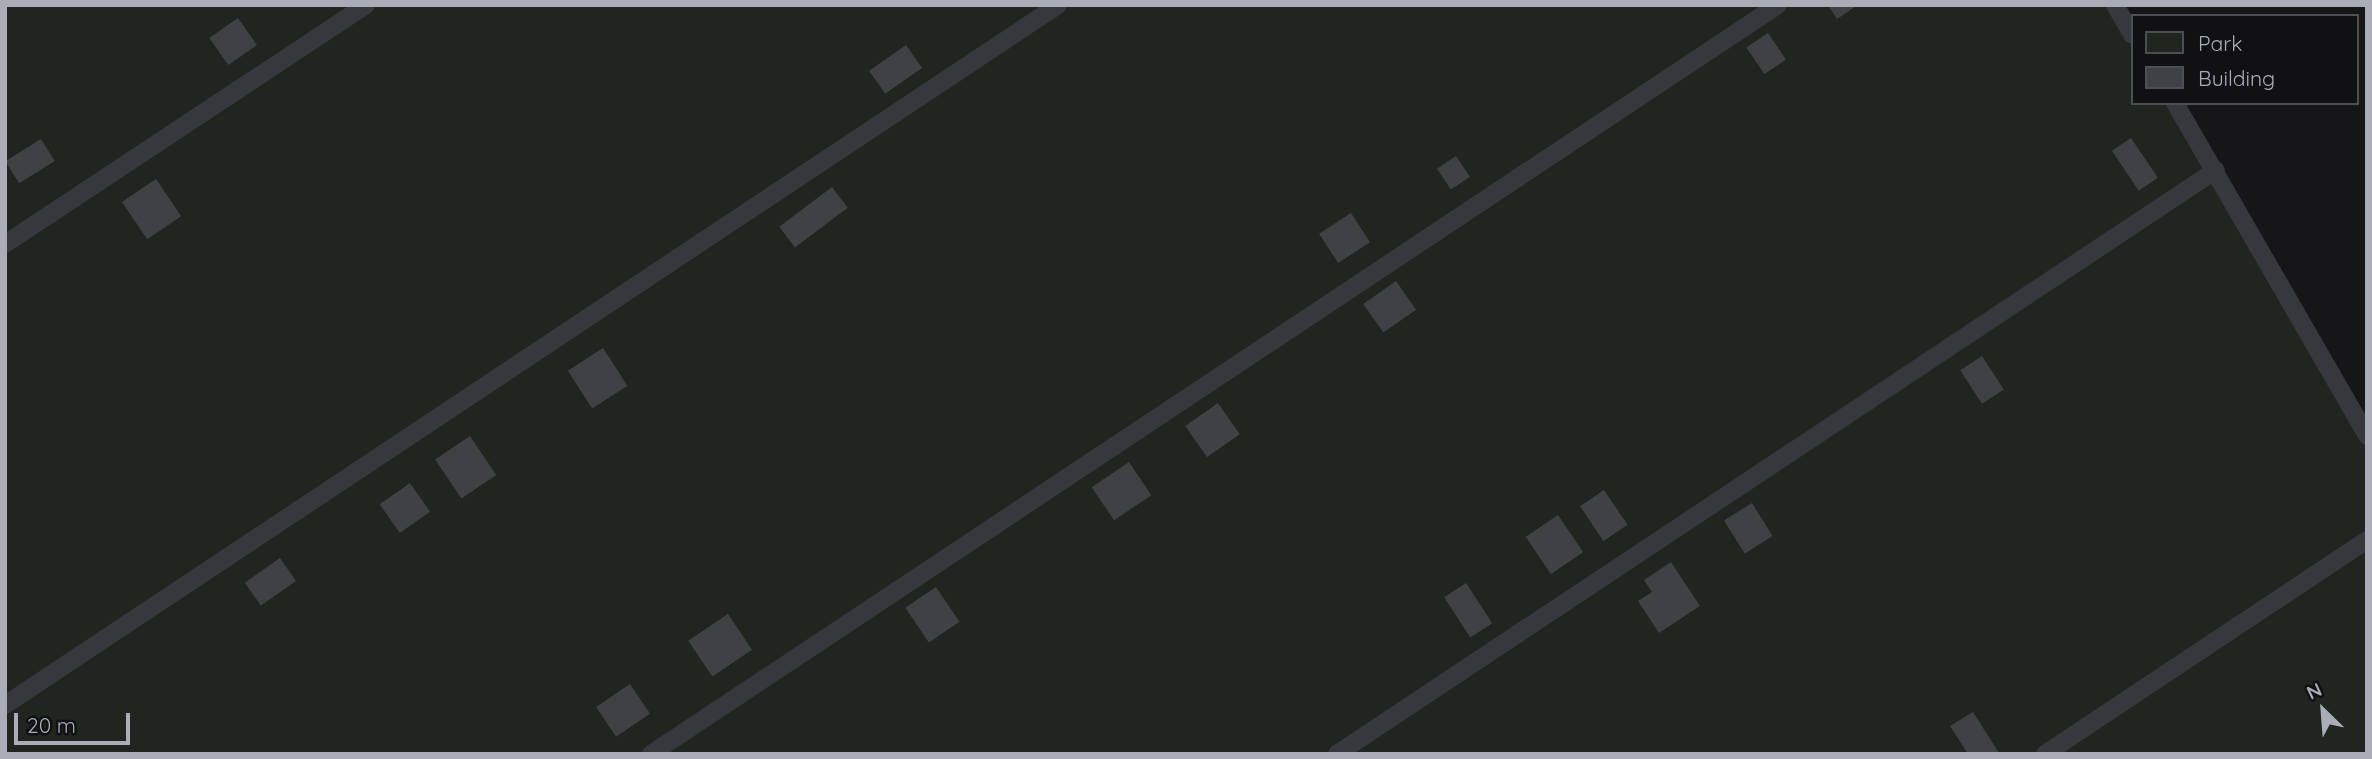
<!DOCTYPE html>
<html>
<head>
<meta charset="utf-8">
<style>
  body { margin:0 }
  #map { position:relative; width:2372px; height:759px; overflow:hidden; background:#161618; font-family:Quicksand,sans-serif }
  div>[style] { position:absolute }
  .green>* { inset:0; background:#1e261f }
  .building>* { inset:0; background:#404145; transform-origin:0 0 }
  .service>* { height:18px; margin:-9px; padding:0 9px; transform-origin:9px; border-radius:9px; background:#37383d }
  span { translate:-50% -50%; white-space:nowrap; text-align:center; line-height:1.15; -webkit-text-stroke:6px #111113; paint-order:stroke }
  .frame { position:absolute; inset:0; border:7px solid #a8adb8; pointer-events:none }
  .legend { position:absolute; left:2131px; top:14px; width:228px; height:91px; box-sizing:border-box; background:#111113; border:2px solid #4d4f55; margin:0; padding:9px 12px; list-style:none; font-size:21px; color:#a8adb8 }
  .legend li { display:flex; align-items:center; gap:14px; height:35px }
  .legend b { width:35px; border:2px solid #4d4f55 }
  .north { position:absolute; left:2288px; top:675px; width:70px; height:70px; -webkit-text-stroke:5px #111113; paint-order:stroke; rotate:335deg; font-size:19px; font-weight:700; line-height:28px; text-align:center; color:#a8adb8 }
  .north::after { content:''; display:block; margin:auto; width:24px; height:32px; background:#a8adb8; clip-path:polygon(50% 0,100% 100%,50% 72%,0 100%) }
  .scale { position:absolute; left:14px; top:713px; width:116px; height:32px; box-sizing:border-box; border:4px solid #a8adb8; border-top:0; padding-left:9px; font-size:21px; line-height:24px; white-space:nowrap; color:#a8adb8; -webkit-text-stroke:5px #111113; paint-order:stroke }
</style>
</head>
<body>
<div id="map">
  <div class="green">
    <div style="clip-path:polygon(5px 5px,2115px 5px,2132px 34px,2132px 103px,2175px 103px,2367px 435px,2367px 754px,5px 754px)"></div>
  </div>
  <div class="building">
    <div style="clip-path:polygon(1828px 5px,1858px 5px,1837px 19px)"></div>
    <div style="left:238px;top:18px;width:33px;height:35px;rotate:55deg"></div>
    <div style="left:1768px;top:33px;width:32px;height:26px;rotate:56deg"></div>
    <div style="left:906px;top:45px;width:28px;height:45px;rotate:55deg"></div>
    <div style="left:2131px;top:138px;width:48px;height:23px;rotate:56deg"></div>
    <div style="left:41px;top:139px;width:26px;height:42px;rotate:58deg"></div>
    <div style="left:1456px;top:156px;width:25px;height:23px;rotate:56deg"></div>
    <div style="left:156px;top:179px;width:45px;height:41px;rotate:56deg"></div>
    <div style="left:832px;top:187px;width:26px;height:66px;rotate:53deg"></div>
    <div style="left:1351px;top:213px;width:35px;height:38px;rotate:57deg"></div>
    <div style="left:1396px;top:281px;width:35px;height:40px;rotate:55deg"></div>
    <div style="left:603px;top:348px;width:45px;height:42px;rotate:57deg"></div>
    <div style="left:1982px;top:356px;width:40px;height:26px;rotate:57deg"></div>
    <div style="left:1218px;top:403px;width:38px;height:40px;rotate:55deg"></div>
    <div style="left:470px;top:436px;width:47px;height:42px;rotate:56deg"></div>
    <div style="left:1129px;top:462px;width:40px;height:45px;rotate:56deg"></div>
    <div style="left:410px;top:483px;width:35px;height:37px;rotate:55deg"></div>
    <div style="left:1604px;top:490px;width:42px;height:29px;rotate:56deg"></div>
    <div style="left:1752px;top:503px;width:39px;height:33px;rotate:58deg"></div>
    <div style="left:1558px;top:515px;width:45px;height:39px;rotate:56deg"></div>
    <div style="left:280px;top:558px;width:28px;height:43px;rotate:55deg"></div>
    <div style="clip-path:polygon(1671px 562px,1700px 606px,1659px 633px,1638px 601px,1652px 592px,1644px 580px)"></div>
    <div style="left:1466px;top:583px;width:48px;height:26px;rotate:57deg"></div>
    <div style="left:936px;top:587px;width:42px;height:37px;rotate:56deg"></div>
    <div style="left:728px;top:614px;width:43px;height:48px;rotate:56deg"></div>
    <div style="left:630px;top:684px;width:36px;height:41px;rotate:56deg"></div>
    <div style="clip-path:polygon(1973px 712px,1999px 753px,1998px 754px,1968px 754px,1950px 726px)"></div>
  </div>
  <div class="service">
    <div style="left:2115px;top:5px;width:34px;rotate:60deg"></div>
    <div style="left:2175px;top:103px;width:384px;rotate:60deg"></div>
    <div style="left:5px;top:244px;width:433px;rotate:-33.5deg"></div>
    <div style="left:5px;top:705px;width:1264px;rotate:-33.61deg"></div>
    <div style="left:651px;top:754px;width:1353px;rotate:-33.61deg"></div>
    <div style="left:1337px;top:754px;width:1055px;rotate:-33.6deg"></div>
    <div style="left:2045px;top:754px;width:387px;rotate:-33.6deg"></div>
  </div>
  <div class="frame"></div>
  <ul class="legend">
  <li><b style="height:19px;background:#1e261f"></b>Park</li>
  <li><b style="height:19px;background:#404145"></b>Building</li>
  </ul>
  <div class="north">N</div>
  <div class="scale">20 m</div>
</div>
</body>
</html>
